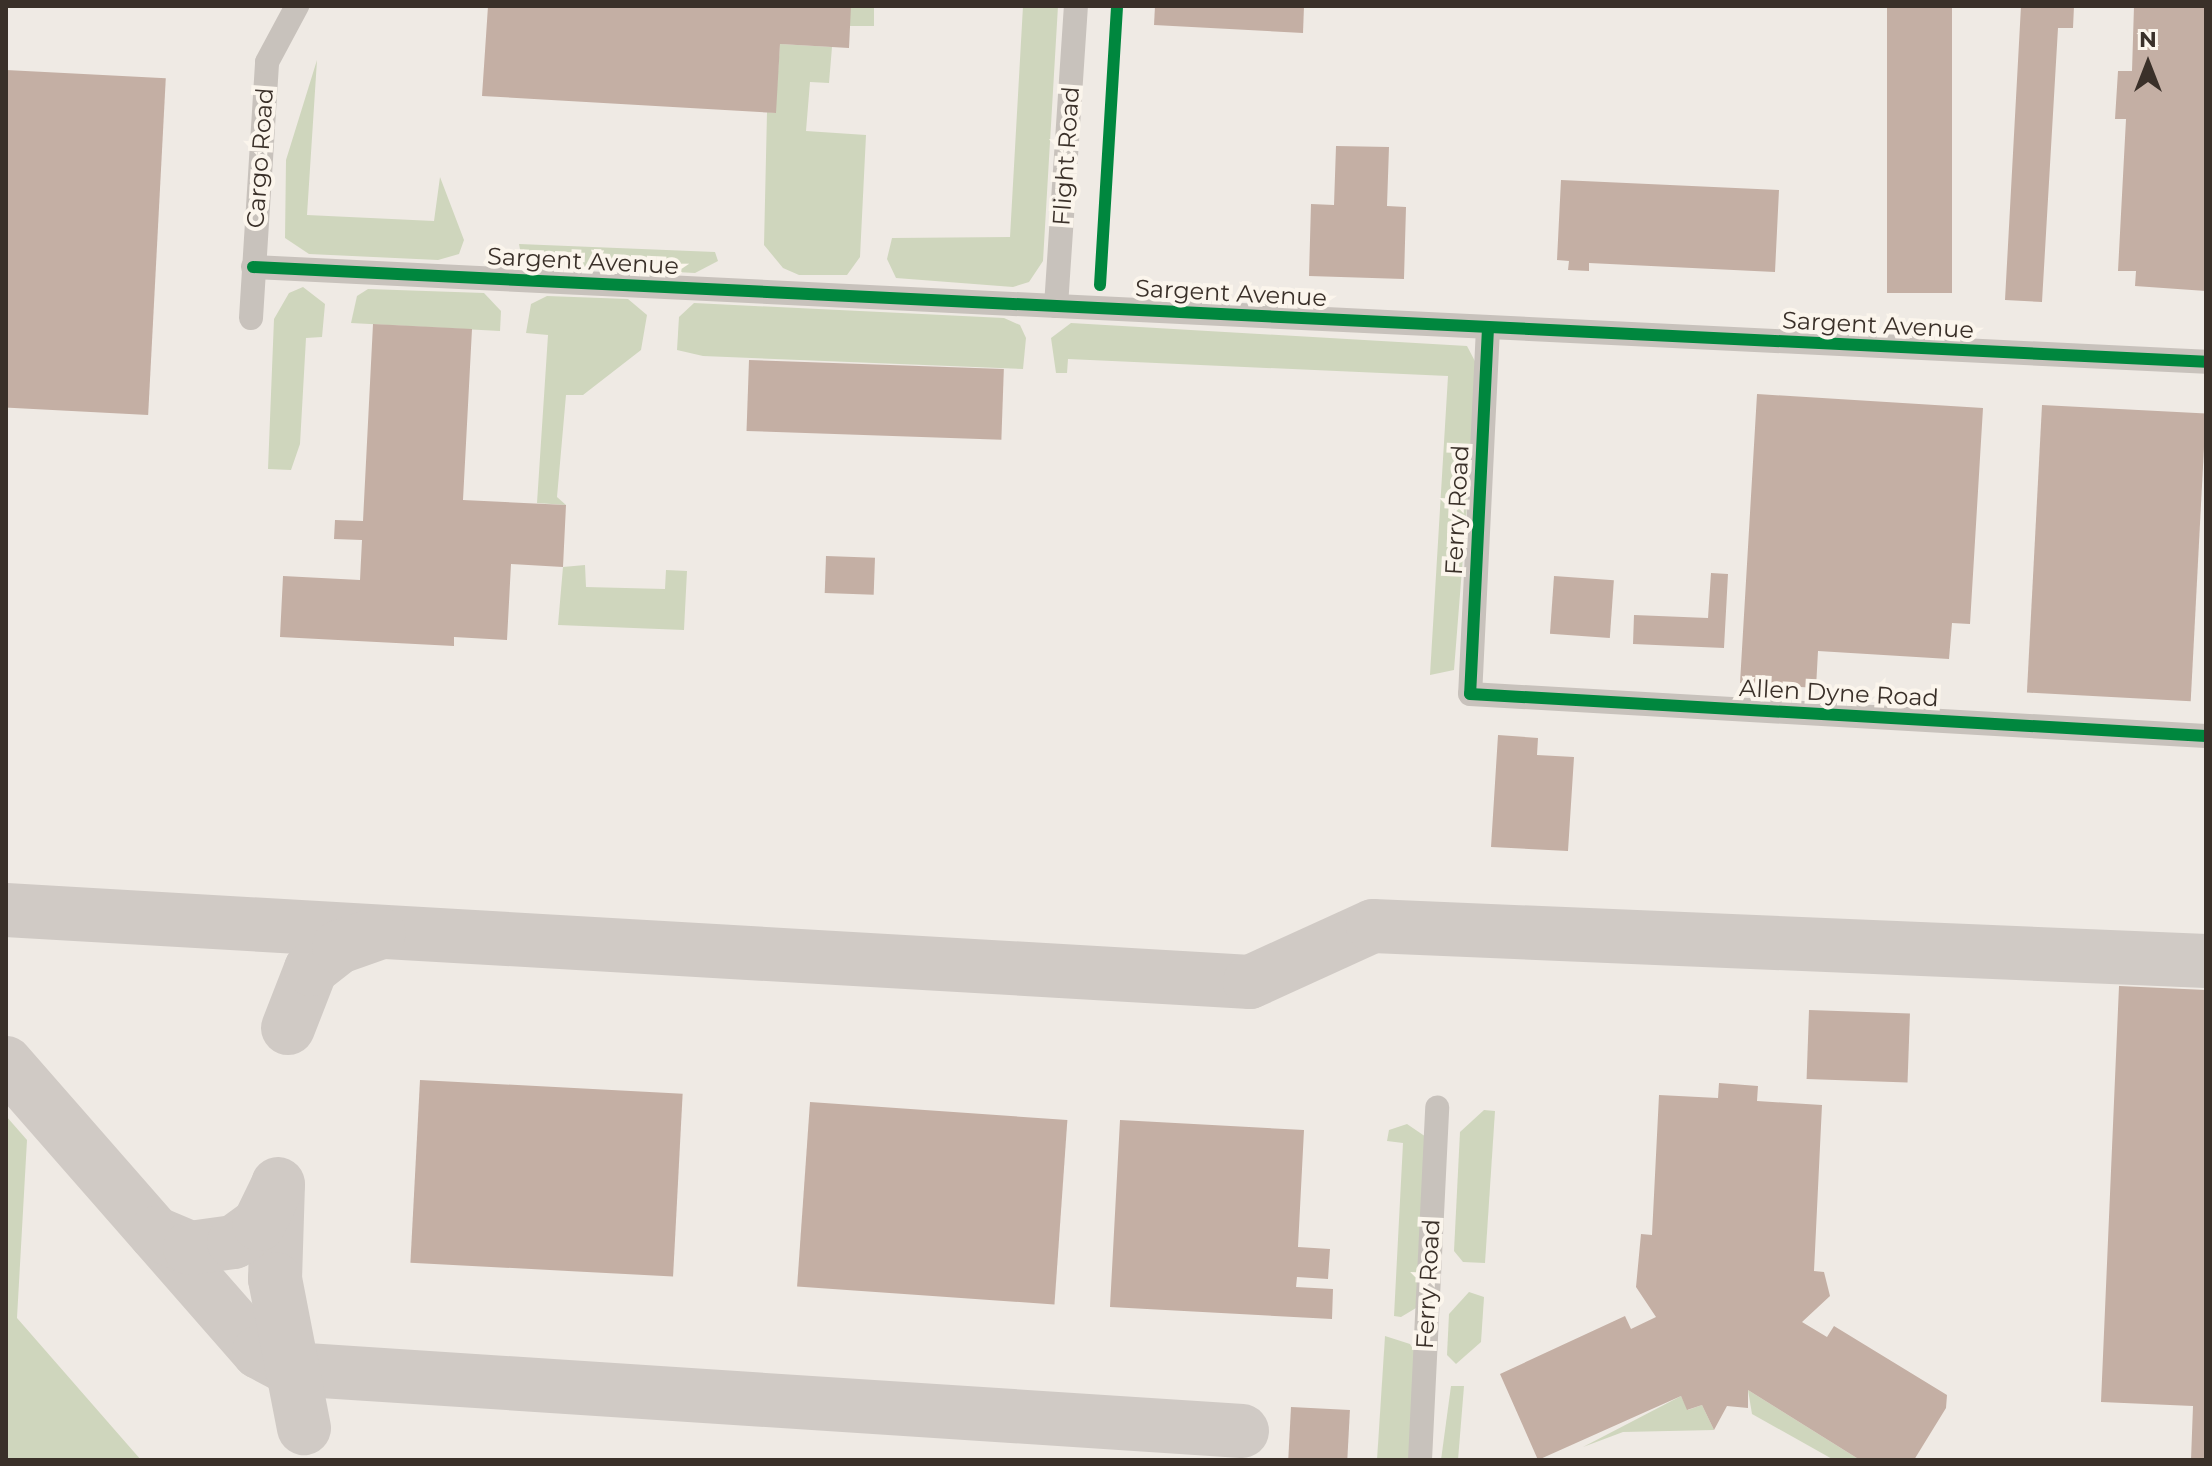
<!DOCTYPE html>
<html>
<head>
<meta charset="utf-8">
<style>
  body { margin:0 }
  #map { position:relative; width:2212px; height:1466px; overflow:hidden; background:#efeae4; font-family:Montserrat,sans-serif }
  div>[style] { position:absolute }
  .green>* { inset:0; background:#cfd6bd; transform-origin:0 0 }
  .taxiway>* { height:54px; margin:-27px; padding:0 27px; transform-origin:27px; border-radius:27px; background:#d0cac5 }
  .building>* { inset:0; background:#c4afa4; transform-origin:0 0 }
  .minor>* { height:24px; margin:-12px; padding:0 12px; transform-origin:12px; border-radius:12px; background:#c8c2bc }
  .cycleway>* { height:12px; margin:-6px; padding:0 6px; transform-origin:6px; border-radius:6px; background:#00873e }
  span { translate:-50% -50%; white-space:nowrap; text-align:center; line-height:1.15; -webkit-text-stroke:8px #fbf5ec; paint-order:stroke }
  .street-label { font-size:24px; color:#3a3029 }
  .frame { position:absolute; inset:0; border:8px solid #3a3029; pointer-events:none }
  .north { position:absolute; left:2108px; top:24px; width:80px; height:80px; -webkit-text-stroke:6px #fbf5ec; paint-order:stroke; rotate:0deg; font-size:22px; font-weight:700; line-height:32px; text-align:center; color:#3a3029 }
  .north::after { content:''; display:block; margin:auto; width:28px; height:36px; background:#3a3029; clip-path:polygon(50% 0,100% 100%,50% 72%,0 100%) }
</style>
</head>
<body>
<div id="map">
  <div class="green">
    <div style="left:850px;top:6px;width:24px;height:20px"></div>
    <div style="clip-path:polygon(1023px 6px,1058px 6px,1043px 261px,1029px 282px,1013px 287px,896px 278px,887px 259px,892px 238px,1010px 237px)"></div>
    <div style="clip-path:polygon(780px 44px,832px 47px,829px 83px,810px 82px,806px 131px,866px 135px,860px 257px,847px 275px,799px 275px,783px 268px,764px 245px,767px 112px,775px 113px)"></div>
    <div style="clip-path:polygon(317px 60px,307px 215px,434px 221px,440px 177px,464px 240px,459px 254px,438px 260px,309px 254px,285px 238px,286px 160px)"></div>
    <div style="clip-path:polygon(519px 244px,715px 252px,718px 261px,695px 273px,547px 265px,521px 255px)"></div>
    <div style="clip-path:polygon(303px 287px,325px 304px,322px 337px,306px 338px,300px 444px,291px 470px,268px 469px,274px 319px,289px 293px)"></div>
    <div style="clip-path:polygon(368px 289px,484px 293px,501px 311px,500px 331px,351px 323px,357px 296px)"></div>
    <div style="clip-path:polygon(547px 296px,628px 299px,647px 315px,641px 350px,583px 395px,566px 395px,557px 497px,566px 505px,537px 503px,548px 335px,526px 333px,531px 304px)"></div>
    <div style="clip-path:polygon(694px 303px,1004px 318px,1020px 325px,1026px 338px,1023px 369px,703px 356px,677px 350px,679px 317px)"></div>
    <div style="clip-path:polygon(1071px 323px,1467px 346px,1478px 367px,1454px 670px,1430px 675px,1448px 376px,1068px 359px,1067px 373px,1056px 373px,1051px 338px)"></div>
    <div style="clip-path:polygon(585px 565px,586px 587px,665px 589px,666px 570px,687px 571px,684px 630px,558px 625px,563px 567px)"></div>
    <div style="clip-path:polygon(1484px 1110px,1495px 1111px,1485px 1263px,1463px 1262px,1454px 1251px,1460px 1132px)"></div>
    <div style="clip-path:polygon(6px 1116px,27px 1140px,17px 1318px,141px 1460px,6px 1460px)"></div>
    <div style="clip-path:polygon(1407px 1124px,1429px 1139px,1416px 1308px,1401px 1317px,1394px 1316px,1403px 1143px,1387px 1141px,1389px 1130px)"></div>
    <div style="clip-path:polygon(1469px 1292px,1484px 1297px,1481px 1342px,1456px 1364px,1447px 1355px,1449px 1314px)"></div>
    <div style="clip-path:polygon(1385px 1336px,1410px 1344px,1417px 1356px,1410px 1460px,1377px 1460px)"></div>
    <div style="clip-path:polygon(1451px 1386px,1464px 1386px,1458px 1460px,1441px 1460px)"></div>
    <div style="clip-path:polygon(1748px 1390px,1860px 1460px,1834px 1460px,1752px 1414px)"></div>
    <div style="clip-path:polygon(1681px 1396px,1688px 1410px,1702px 1405px,1714px 1430px,1623px 1432px,1583px 1447px)"></div>
  </div>
  <div class="taxiway">
    <div style="left:6px;top:910px;width:1246px;rotate:3.31deg"></div>
    <div style="left:1250px;top:982px;width:135px;rotate:-24.5deg"></div>
    <div style="left:1373px;top:926px;width:834px;rotate:2.41deg"></div>
    <div style="left:288px;top:1028px;width:63px;rotate:-68.7deg"></div>
    <div style="left:311px;top:969px;width:36px;rotate:-38deg"></div>
    <div style="left:339px;top:947px;width:42px;rotate:-19.3deg"></div>
    <div style="left:6px;top:1063px;width:384px;rotate:48.8deg"></div>
    <div style="left:259px;top:1352px;width:36px;rotate:28deg"></div>
    <div style="left:291px;top:1369px;width:953px;rotate:3.73deg"></div>
    <div style="left:278px;top:1184px;width:95px;rotate:91.8deg"></div>
    <div style="left:275px;top:1279px;width:152px;rotate:79deg"></div>
    <div style="left:155px;top:1233px;width:38px;rotate:23deg"></div>
    <div style="left:190px;top:1248px;width:44px;rotate:-7.8deg"></div>
    <div style="left:234px;top:1242px;width:31px;rotate:-36deg"></div>
    <div style="left:259px;top:1224px;width:43px;rotate:-64deg"></div>
  </div>
  <div class="building">
    <div style="clip-path:polygon(488px 6px,851px 6px,849px 48px,780px 44px,776px 113px,482px 96px)"></div>
    <div style="clip-path:polygon(1155px 6px,1304px 6px,1303px 33px,1154px 25px)"></div>
    <div style="left:1887px;top:6px;width:65px;height:287px"></div>
    <div style="clip-path:polygon(2021px 6px,2074px 6px,2073px 28px,2058px 28px,2042px 302px,2005px 300px)"></div>
    <div style="clip-path:polygon(2134px 6px,2206px 6px,2206px 291px,2135px 286px,2136px 271px,2118px 271px,2126px 119px,2115px 119px,2118px 71px,2132px 71px)"></div>
    <div style="left:6px;top:70px;width:160px;height:337px;rotate:3deg"></div>
    <div style="clip-path:polygon(1336px 146px,1389px 147px,1387px 206px,1406px 207px,1404px 279px,1309px 276px,1311px 204px,1334px 205px)"></div>
    <div style="clip-path:polygon(1561px 180px,1779px 190px,1775px 272px,1589px 263px,1589px 271px,1568px 270px,1569px 261px,1557px 260px)"></div>
    <div style="clip-path:polygon(373px 324px,472px 329px,463px 500px,566px 505px,563px 567px,511px 564px,507px 640px,454px 637px,454px 646px,280px 637px,283px 576px,360px 580px,362px 540px,334px 539px,335px 520px,363px 521px)"></div>
    <div style="left:749px;top:360px;width:255px;height:71px;rotate:2deg"></div>
    <div style="clip-path:polygon(1757px 394px,1983px 408px,1970px 624px,1952px 623px,1949px 659px,1818px 651px,1816px 688px,1740px 683px)"></div>
    <div style="left:2042px;top:405px;width:164px;height:288px;rotate:3deg"></div>
    <div style="left:826px;top:556px;width:49px;height:37px;rotate:2deg"></div>
    <div style="clip-path:polygon(1711px 573px,1728px 574px,1724px 648px,1633px 644px,1634px 615px,1708px 618px)"></div>
    <div style="left:1554px;top:576px;width:60px;height:58px;rotate:4deg"></div>
    <div style="clip-path:polygon(1498px 735px,1538px 738px,1537px 755px,1574px 757px,1568px 851px,1491px 847px)"></div>
    <div style="clip-path:polygon(2119px 986px,2206px 990px,2206px 1460px,2191px 1460px,2193px 1406px,2101px 1402px)"></div>
    <div style="left:1809px;top:1010px;width:101px;height:69px;rotate:2deg"></div>
    <div style="left:420px;top:1080px;width:263px;height:183px;rotate:3deg"></div>
    <div style="clip-path:polygon(1719px 1083px,1758px 1086px,1757px 1101px,1822px 1105px,1814px 1271px,1824px 1272px,1830px 1296px,1802px 1322px,1827px 1337px,1834px 1326px,1947px 1395px,1946px 1408px,1914px 1460px,1860px 1460px,1748px 1390px,1748px 1408px,1727px 1406px,1714px 1430px,1702px 1405px,1687px 1410px,1681px 1396px,1538px 1460px,1500px 1374px,1625px 1316px,1631px 1329px,1656px 1317px,1636px 1287px,1641px 1234px,1652px 1235px,1659px 1095px,1718px 1098px)"></div>
    <div style="left:810px;top:1102px;width:258px;height:185px;rotate:4deg"></div>
    <div style="clip-path:polygon(1120px 1120px,1304px 1130px,1298px 1247px,1330px 1249px,1328px 1279px,1297px 1277px,1296px 1287px,1333px 1289px,1332px 1319px,1110px 1307px)"></div>
    <div style="left:1291px;top:1407px;width:59px;height:53px;rotate:3deg"></div>
  </div>
  <div class="minor">
    <div style="left:253px;top:267px;width:1955px;rotate:2.78deg"></div>
    <div style="left:1056px;top:306px;width:301px;rotate:-86.2deg"></div>
    <div style="left:251px;top:318px;width:256px;rotate:-86.4deg"></div>
    <div style="left:267px;top:62px;width:64px;rotate:-61.8deg"></div>
    <div style="left:1488px;top:328px;width:366px;rotate:92.8deg"></div>
    <div style="left:1470px;top:694px;width:737px;rotate:3.27deg"></div>
    <div style="left:1420px;top:1460px;width:353px;rotate:-87.2deg"></div>
  </div>
  <div class="cycleway">
    <div style="left:253px;top:267px;width:1955px;rotate:2.78deg"></div>
    <div style="left:1100px;top:285px;width:280px;rotate:-86.5deg"></div>
    <div style="left:1488px;top:328px;width:366px;rotate:92.8deg"></div>
    <div style="left:1470px;top:694px;width:737px;rotate:3.27deg"></div>
  </div>
  <div class="street-label">
    <span style="left:1066px;top:156px;rotate:-86deg">Flight Road</span>
    <span style="left:260px;top:158px;rotate:-86deg">Cargo Road</span>
    <span style="left:583px;top:261px;rotate:3deg">Sargent Avenue</span>
    <span style="left:1231px;top:293px;rotate:3deg">Sargent Avenue</span>
    <span style="left:1878px;top:325px;rotate:3deg">Sargent Avenue</span>
    <span style="left:1457px;top:510px;rotate:-87deg">Ferry Road</span>
    <span style="left:1839px;top:693px;rotate:3deg">Allen Dyne Road</span>
    <span style="left:1428px;top:1284px;rotate:-87deg">Ferry Road</span>
  </div>
  <div class="frame"></div>
  <div class="north">N</div>
</div>
</body>
</html>
